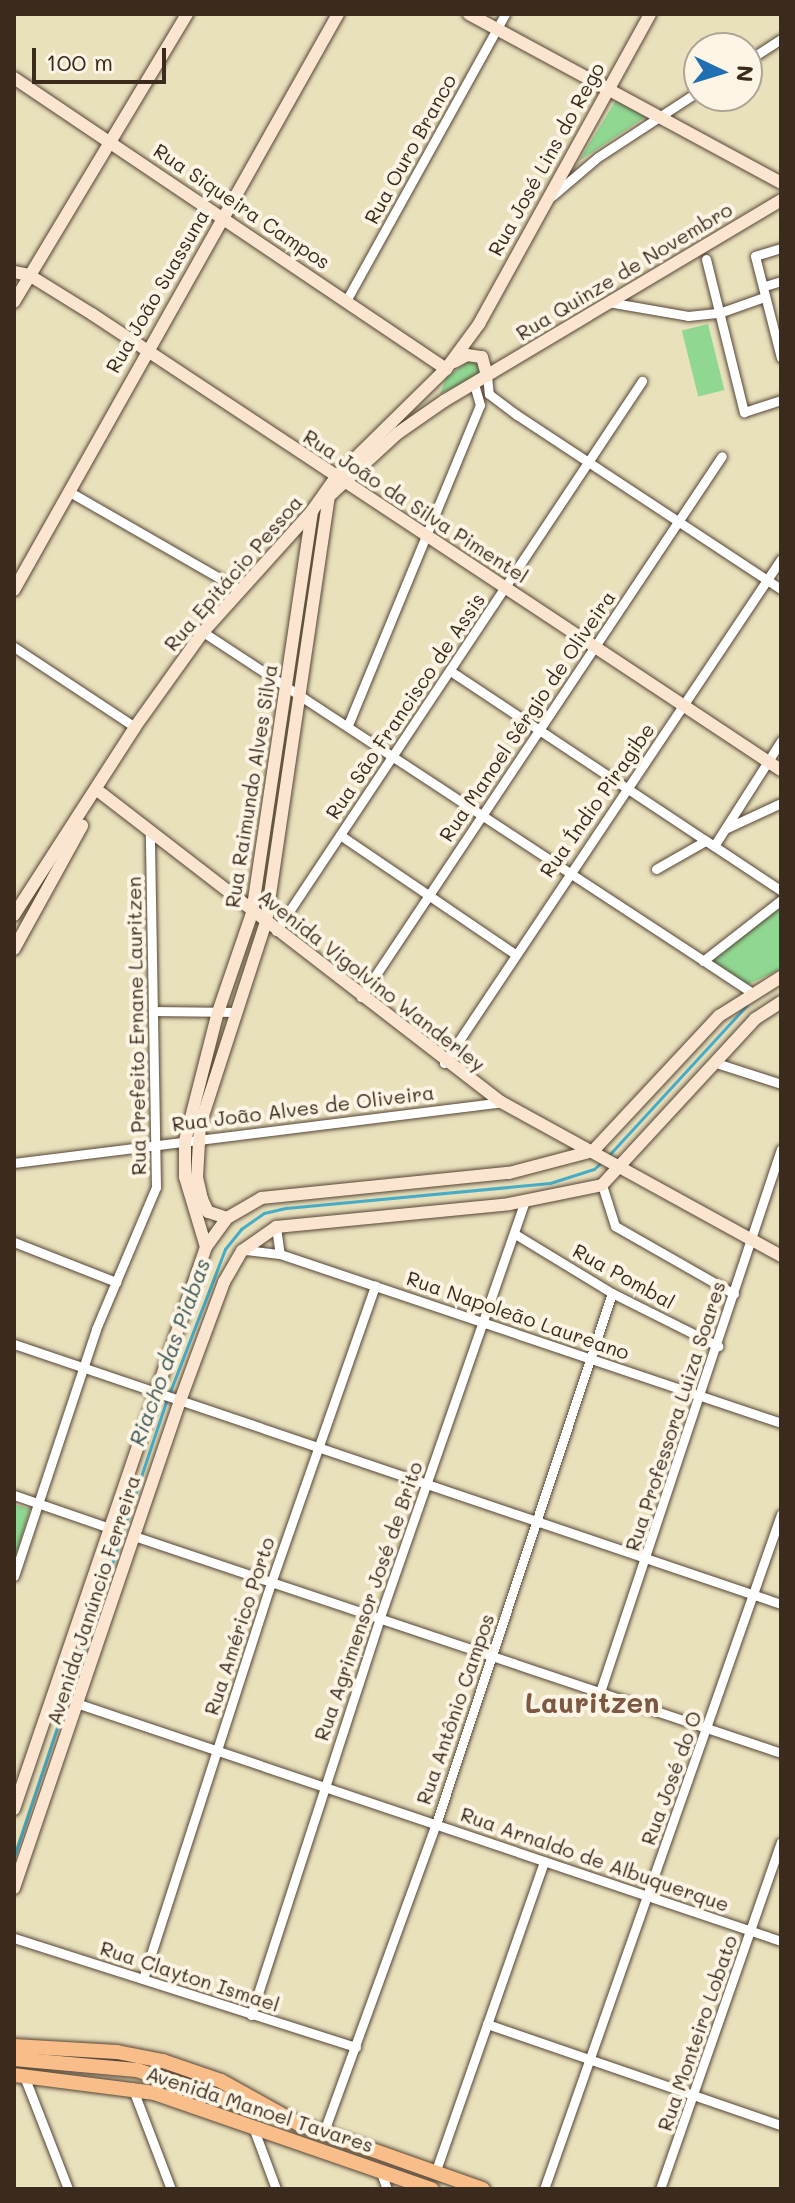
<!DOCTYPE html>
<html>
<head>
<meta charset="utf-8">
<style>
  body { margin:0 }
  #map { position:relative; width:795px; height:2203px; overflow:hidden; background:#e9e0bc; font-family:Mali,sans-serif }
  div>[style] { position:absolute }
  .green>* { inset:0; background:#90d892; transform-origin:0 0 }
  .stream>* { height:3px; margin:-1.5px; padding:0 1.5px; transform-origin:1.5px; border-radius:1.5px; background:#47adc6 }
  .roads { filter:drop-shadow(0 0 2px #554536) drop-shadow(0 0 2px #554536) }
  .street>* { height:9px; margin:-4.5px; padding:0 4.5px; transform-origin:4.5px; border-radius:4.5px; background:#fff }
  .secondary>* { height:12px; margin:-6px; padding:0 6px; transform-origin:6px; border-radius:6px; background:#fce5d0 }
  .primary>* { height:14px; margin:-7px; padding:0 7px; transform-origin:7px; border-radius:7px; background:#f8bd89 }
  span { translate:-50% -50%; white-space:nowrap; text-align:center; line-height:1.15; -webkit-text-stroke:8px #fcf5e5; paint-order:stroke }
  .street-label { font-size:20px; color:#3b2a1e }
  .water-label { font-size:22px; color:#3f5859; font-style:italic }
  .district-label { font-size:28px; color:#7d5944; font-weight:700 }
  .frame { position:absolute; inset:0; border:16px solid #3b2a1e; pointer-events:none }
  .north { position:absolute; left:683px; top:32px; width:80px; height:80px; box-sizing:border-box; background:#fcf5e5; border:2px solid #afa495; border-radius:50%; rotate:94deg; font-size:22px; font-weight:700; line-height:32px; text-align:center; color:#3b2a1e }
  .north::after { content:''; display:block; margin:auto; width:28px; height:36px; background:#1f6fb2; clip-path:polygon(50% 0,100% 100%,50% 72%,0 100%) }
  .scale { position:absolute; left:32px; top:48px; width:134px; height:36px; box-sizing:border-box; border:4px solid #3b2a1e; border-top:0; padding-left:10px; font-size:24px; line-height:28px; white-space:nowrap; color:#3b2a1e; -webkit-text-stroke:6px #fcf5e5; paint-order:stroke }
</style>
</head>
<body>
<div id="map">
  <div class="green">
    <div style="clip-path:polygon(616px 100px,647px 116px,579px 161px)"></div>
    <div style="left:708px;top:324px;width:68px;height:27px;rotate:76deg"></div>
    <div style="clip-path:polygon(470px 360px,481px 367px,477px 376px,440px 394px,446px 378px)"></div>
    <div style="clip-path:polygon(781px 907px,781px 969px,747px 985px,711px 960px)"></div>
    <div style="clip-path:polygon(14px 1504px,30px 1509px,14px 1562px)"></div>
  </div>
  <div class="stream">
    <div style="left:609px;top:1155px;width:204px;rotate:-47.4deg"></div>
    <div style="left:14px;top:1856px;width:479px;rotate:-71.5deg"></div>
    <div style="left:166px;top:1402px;width:164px;rotate:-68.9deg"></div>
    <div style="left:225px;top:1249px;width:26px;rotate:-51deg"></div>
    <div style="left:241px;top:1229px;width:28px;rotate:-35deg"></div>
    <div style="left:264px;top:1213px;width:23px;rotate:-13deg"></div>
    <div style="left:286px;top:1208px;width:265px;rotate:-5.4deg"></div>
    <div style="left:550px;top:1183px;width:46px;rotate:-17.7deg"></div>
    <div style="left:594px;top:1169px;width:12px;rotate:-42deg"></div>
  </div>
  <div class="roads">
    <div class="street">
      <div style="left:747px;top:61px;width:40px;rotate:-32.9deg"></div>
      <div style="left:552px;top:196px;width:60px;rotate:-40.3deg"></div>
      <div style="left:598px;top:157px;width:121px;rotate:-33.2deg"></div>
      <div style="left:781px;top:248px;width:27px;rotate:163deg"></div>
      <div style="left:755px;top:256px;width:105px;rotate:75.7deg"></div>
      <div style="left:706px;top:259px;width:158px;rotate:76.1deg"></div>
      <div style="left:744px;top:412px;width:39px;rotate:-18deg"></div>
      <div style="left:765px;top:286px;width:17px;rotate:-17deg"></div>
      <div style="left:346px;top:301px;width:328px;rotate:-61deg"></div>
      <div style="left:608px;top:302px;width:81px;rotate:9.9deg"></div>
      <div style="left:688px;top:316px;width:31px;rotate:-6deg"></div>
      <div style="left:719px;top:313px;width:48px;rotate:-19.6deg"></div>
      <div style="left:487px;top:376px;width:18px;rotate:84deg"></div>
      <div style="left:489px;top:394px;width:35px;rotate:37deg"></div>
      <div style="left:517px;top:415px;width:316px;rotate:33.4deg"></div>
      <div style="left:68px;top:491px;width:198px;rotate:29.9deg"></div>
      <div style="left:203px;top:632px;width:656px;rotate:33.3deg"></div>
      <div style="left:14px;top:647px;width:145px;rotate:33.5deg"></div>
      <div style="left:452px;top:672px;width:395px;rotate:33.6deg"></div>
      <div style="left:348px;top:725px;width:346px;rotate:-67.6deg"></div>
      <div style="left:480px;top:405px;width:22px;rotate:-106deg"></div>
      <div style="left:725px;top:829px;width:62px;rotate:-24.9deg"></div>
      <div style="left:340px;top:835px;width:212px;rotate:34.2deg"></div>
      <div style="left:714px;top:846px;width:125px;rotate:-57.5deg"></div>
      <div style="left:656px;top:869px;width:56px;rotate:-29.7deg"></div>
      <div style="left:276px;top:931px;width:661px;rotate:-56.36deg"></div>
      <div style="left:703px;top:961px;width:99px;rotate:-38deg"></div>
      <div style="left:361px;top:997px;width:650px;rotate:-56.29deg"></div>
      <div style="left:155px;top:1011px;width:79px;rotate:0.7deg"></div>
      <div style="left:713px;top:1062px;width:71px;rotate:17.9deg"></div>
      <div style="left:444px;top:1063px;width:606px;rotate:-56.23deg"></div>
      <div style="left:14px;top:1163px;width:491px;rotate:-7.1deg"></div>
      <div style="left:602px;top:1185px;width:43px;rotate:72.4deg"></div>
      <div style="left:615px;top:1226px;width:137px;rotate:29.7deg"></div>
      <div style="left:276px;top:1227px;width:27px;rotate:82deg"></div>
      <div style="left:515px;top:1234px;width:114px;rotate:31.3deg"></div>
      <div style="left:612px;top:1293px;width:119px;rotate:26.6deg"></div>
      <div style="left:14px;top:1242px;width:110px;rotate:21.4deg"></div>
      <div style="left:246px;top:1250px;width:34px;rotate:7deg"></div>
      <div style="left:280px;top:1254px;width:529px;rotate:18.64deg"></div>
      <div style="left:14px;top:1344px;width:810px;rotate:18.73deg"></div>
      <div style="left:14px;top:1495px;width:102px;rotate:19deg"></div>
      <div style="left:134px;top:1536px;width:682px;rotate:18.54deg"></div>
      <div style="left:14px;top:1576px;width:260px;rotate:-71.6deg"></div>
      <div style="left:96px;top:1329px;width:154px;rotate:-67.1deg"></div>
      <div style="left:156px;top:1187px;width:353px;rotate:-91deg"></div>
      <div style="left:600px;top:1692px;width:572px;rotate:-71.57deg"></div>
      <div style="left:79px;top:1704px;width:741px;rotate:18.66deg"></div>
      <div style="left:14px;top:1938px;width:359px;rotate:17.7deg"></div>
      <div style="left:143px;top:1979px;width:419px;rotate:-72.1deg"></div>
      <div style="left:272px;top:1580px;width:312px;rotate:-70.7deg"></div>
      <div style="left:251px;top:2015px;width:418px;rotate:-72deg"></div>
      <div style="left:380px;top:1617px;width:441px;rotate:-70.8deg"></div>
      <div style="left:487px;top:2024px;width:311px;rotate:19deg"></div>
      <div style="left:24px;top:2076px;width:121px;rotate:68.7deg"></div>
      <div style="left:132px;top:2087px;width:109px;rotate:69.1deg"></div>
      <div style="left:253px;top:2127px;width:66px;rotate:69.6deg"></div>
      <div style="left:323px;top:2134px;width:330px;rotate:-70deg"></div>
      <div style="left:436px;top:1824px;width:559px;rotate:-71.66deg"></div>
      <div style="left:380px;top:2170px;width:20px;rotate:70deg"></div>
      <div style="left:435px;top:2173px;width:330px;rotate:-70.7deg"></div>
      <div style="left:544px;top:2189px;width:715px;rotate:-70.65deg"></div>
      <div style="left:660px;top:2189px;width:367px;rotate:-70.8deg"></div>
    </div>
    <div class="secondary">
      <div style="left:469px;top:14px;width:355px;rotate:28.4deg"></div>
      <div style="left:14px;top:78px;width:521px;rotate:33.96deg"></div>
      <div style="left:14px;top:272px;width:15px;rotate:11deg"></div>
      <div style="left:29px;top:275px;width:74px;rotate:31.8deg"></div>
      <div style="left:92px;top:314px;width:826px;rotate:33.5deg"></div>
      <div style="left:14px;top:302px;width:336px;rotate:-59deg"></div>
      <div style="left:454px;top:362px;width:15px;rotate:-28deg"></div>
      <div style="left:467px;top:355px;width:15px;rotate:8deg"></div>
      <div style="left:482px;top:357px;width:20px;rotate:75deg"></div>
      <div style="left:327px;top:498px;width:96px;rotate:-42.5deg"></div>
      <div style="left:398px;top:433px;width:56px;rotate:-34.8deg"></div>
      <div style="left:444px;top:401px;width:392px;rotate:-30.8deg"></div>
      <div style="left:14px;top:590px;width:661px;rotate:-60.64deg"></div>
      <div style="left:101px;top:793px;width:505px;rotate:37.69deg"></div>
      <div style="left:501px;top:1102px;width:320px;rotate:28.8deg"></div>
      <div style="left:14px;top:915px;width:224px;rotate:-57.2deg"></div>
      <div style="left:135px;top:727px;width:117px;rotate:-54.4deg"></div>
      <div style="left:203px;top:632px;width:164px;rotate:-48deg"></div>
      <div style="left:14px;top:949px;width:141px;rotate:-61.1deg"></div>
      <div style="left:227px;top:1218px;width:20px;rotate:-162deg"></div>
      <div style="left:208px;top:1212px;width:14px;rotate:-115deg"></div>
      <div style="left:202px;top:1199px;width:23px;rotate:-103deg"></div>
      <div style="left:197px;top:1177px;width:52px;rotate:-86.7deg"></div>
      <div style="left:200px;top:1125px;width:213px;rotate:-72deg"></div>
      <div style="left:266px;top:922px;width:431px;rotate:-81.6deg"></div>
      <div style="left:206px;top:1247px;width:73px;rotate:-106.7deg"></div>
      <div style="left:185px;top:1177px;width:36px;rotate:-90deg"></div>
      <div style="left:185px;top:1141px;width:133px;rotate:-75.7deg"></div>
      <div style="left:218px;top:1012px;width:105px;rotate:-71deg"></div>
      <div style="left:252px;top:913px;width:406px;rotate:-81.5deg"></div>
      <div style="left:312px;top:511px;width:42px;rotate:-54.8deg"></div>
      <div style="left:336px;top:477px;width:154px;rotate:-44.5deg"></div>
      <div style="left:446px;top:369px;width:56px;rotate:-53.7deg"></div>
      <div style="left:479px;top:324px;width:354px;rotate:-61.1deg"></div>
      <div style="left:14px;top:1809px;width:594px;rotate:-71.14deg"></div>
      <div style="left:206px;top:1247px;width:36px;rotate:-54deg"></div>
      <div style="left:227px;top:1218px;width:39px;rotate:-30deg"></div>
      <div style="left:261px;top:1198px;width:249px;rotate:-5.8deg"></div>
      <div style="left:509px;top:1173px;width:87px;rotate:-14.7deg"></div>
      <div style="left:593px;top:1151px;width:185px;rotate:-47deg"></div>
      <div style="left:719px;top:1016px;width:73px;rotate:-32.2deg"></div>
      <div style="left:14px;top:1888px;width:515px;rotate:-71.18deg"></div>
      <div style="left:180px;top:1401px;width:127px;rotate:-69.7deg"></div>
      <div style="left:224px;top:1282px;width:36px;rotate:-60deg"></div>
      <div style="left:242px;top:1251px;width:42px;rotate:-35.2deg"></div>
      <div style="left:276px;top:1227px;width:234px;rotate:-5.6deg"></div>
      <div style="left:509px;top:1204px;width:95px;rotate:-11.5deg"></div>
      <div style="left:602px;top:1185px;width:226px;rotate:-47.3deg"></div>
      <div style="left:755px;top:1019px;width:31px;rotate:-33deg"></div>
    </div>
    <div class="primary">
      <div style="left:14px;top:2046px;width:103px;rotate:3.3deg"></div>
      <div style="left:117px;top:2052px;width:47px;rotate:11.1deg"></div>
      <div style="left:163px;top:2061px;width:61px;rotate:19deg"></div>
      <div style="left:221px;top:2081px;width:89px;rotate:28.9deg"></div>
      <div style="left:299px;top:2124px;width:195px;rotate:19.5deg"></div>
      <div style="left:14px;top:2059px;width:123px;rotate:5.1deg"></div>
      <div style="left:137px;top:2070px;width:128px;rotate:18.2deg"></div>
      <div style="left:14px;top:2075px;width:141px;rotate:7.3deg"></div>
      <div style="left:154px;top:2093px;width:294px;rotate:19.1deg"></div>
    </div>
  </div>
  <div class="street-label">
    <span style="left:410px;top:149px;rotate:-61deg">Rua Ouro Branco</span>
    <span style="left:546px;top:159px;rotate:-61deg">Rua José Lins do Rego</span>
    <span style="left:242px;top:206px;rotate:34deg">Rua Siqueira Campos</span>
    <span style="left:624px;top:271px;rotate:-31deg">Rua Quinze de Novembro</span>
    <span style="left:157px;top:291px;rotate:-60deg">Rua João Suassuna</span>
    <span style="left:416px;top:506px;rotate:33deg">Rua João da Silva Pimentel</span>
    <span style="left:233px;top:573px;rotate:-49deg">Rua Epitácio Pessoa</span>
    <span style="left:405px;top:706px;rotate:-56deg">Rua São Francisco de Assis</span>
    <span style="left:527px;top:716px;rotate:-56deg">Rua Manoel Sérgio de Oliveira</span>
    <span style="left:251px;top:786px;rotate:-81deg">Rua Raimundo Alves Silva</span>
    <span style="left:597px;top:800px;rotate:-55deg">Rua Índio Piragibe</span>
    <span style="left:372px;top:980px;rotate:38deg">Avenida Vigolvino Wanderley</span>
    <span style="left:136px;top:1026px;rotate:-91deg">Rua Prefeito Ernane Lauritzen</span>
    <span style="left:303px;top:1108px;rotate:-7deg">Rua João Alves de Oliveira</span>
    <span style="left:624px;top:1276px;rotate:29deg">Rua Pombal</span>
    <span style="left:518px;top:1315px;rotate:19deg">Rua Napoleão Laureano</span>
    <span style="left:675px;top:1416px;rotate:-72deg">Rua Professora Luiza Soares</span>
    <span style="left:93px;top:1600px;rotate:-72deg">Avenida Janúncio Ferreira</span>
    <span style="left:368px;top:1601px;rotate:-71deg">Rua Agrimensor José de Brito</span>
    <span style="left:239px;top:1626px;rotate:-72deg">Rua Américo Porto</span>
    <span style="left:455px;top:1709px;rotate:-71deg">Rua Antônio Campos</span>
    <span style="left:671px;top:1778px;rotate:-70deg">Rua José do O</span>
    <span style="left:595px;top:1859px;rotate:19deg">Rua Arnaldo de Albuquerque</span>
    <span style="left:190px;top:1976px;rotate:18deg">Rua Clayton Ismael</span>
    <span style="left:697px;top:2033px;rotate:-71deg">Rua Monteiro Lobato</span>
    <span style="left:260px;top:2109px;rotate:18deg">Avenida Manoel Tavares</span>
  </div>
  <div class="water-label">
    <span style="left:169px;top:1352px;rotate:-70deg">Riacho das Piabas</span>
  </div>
  <div class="district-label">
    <span style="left:592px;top:1702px">Lauritzen</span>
  </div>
  <div class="frame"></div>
  <div class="north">N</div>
  <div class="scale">100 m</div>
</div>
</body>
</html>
